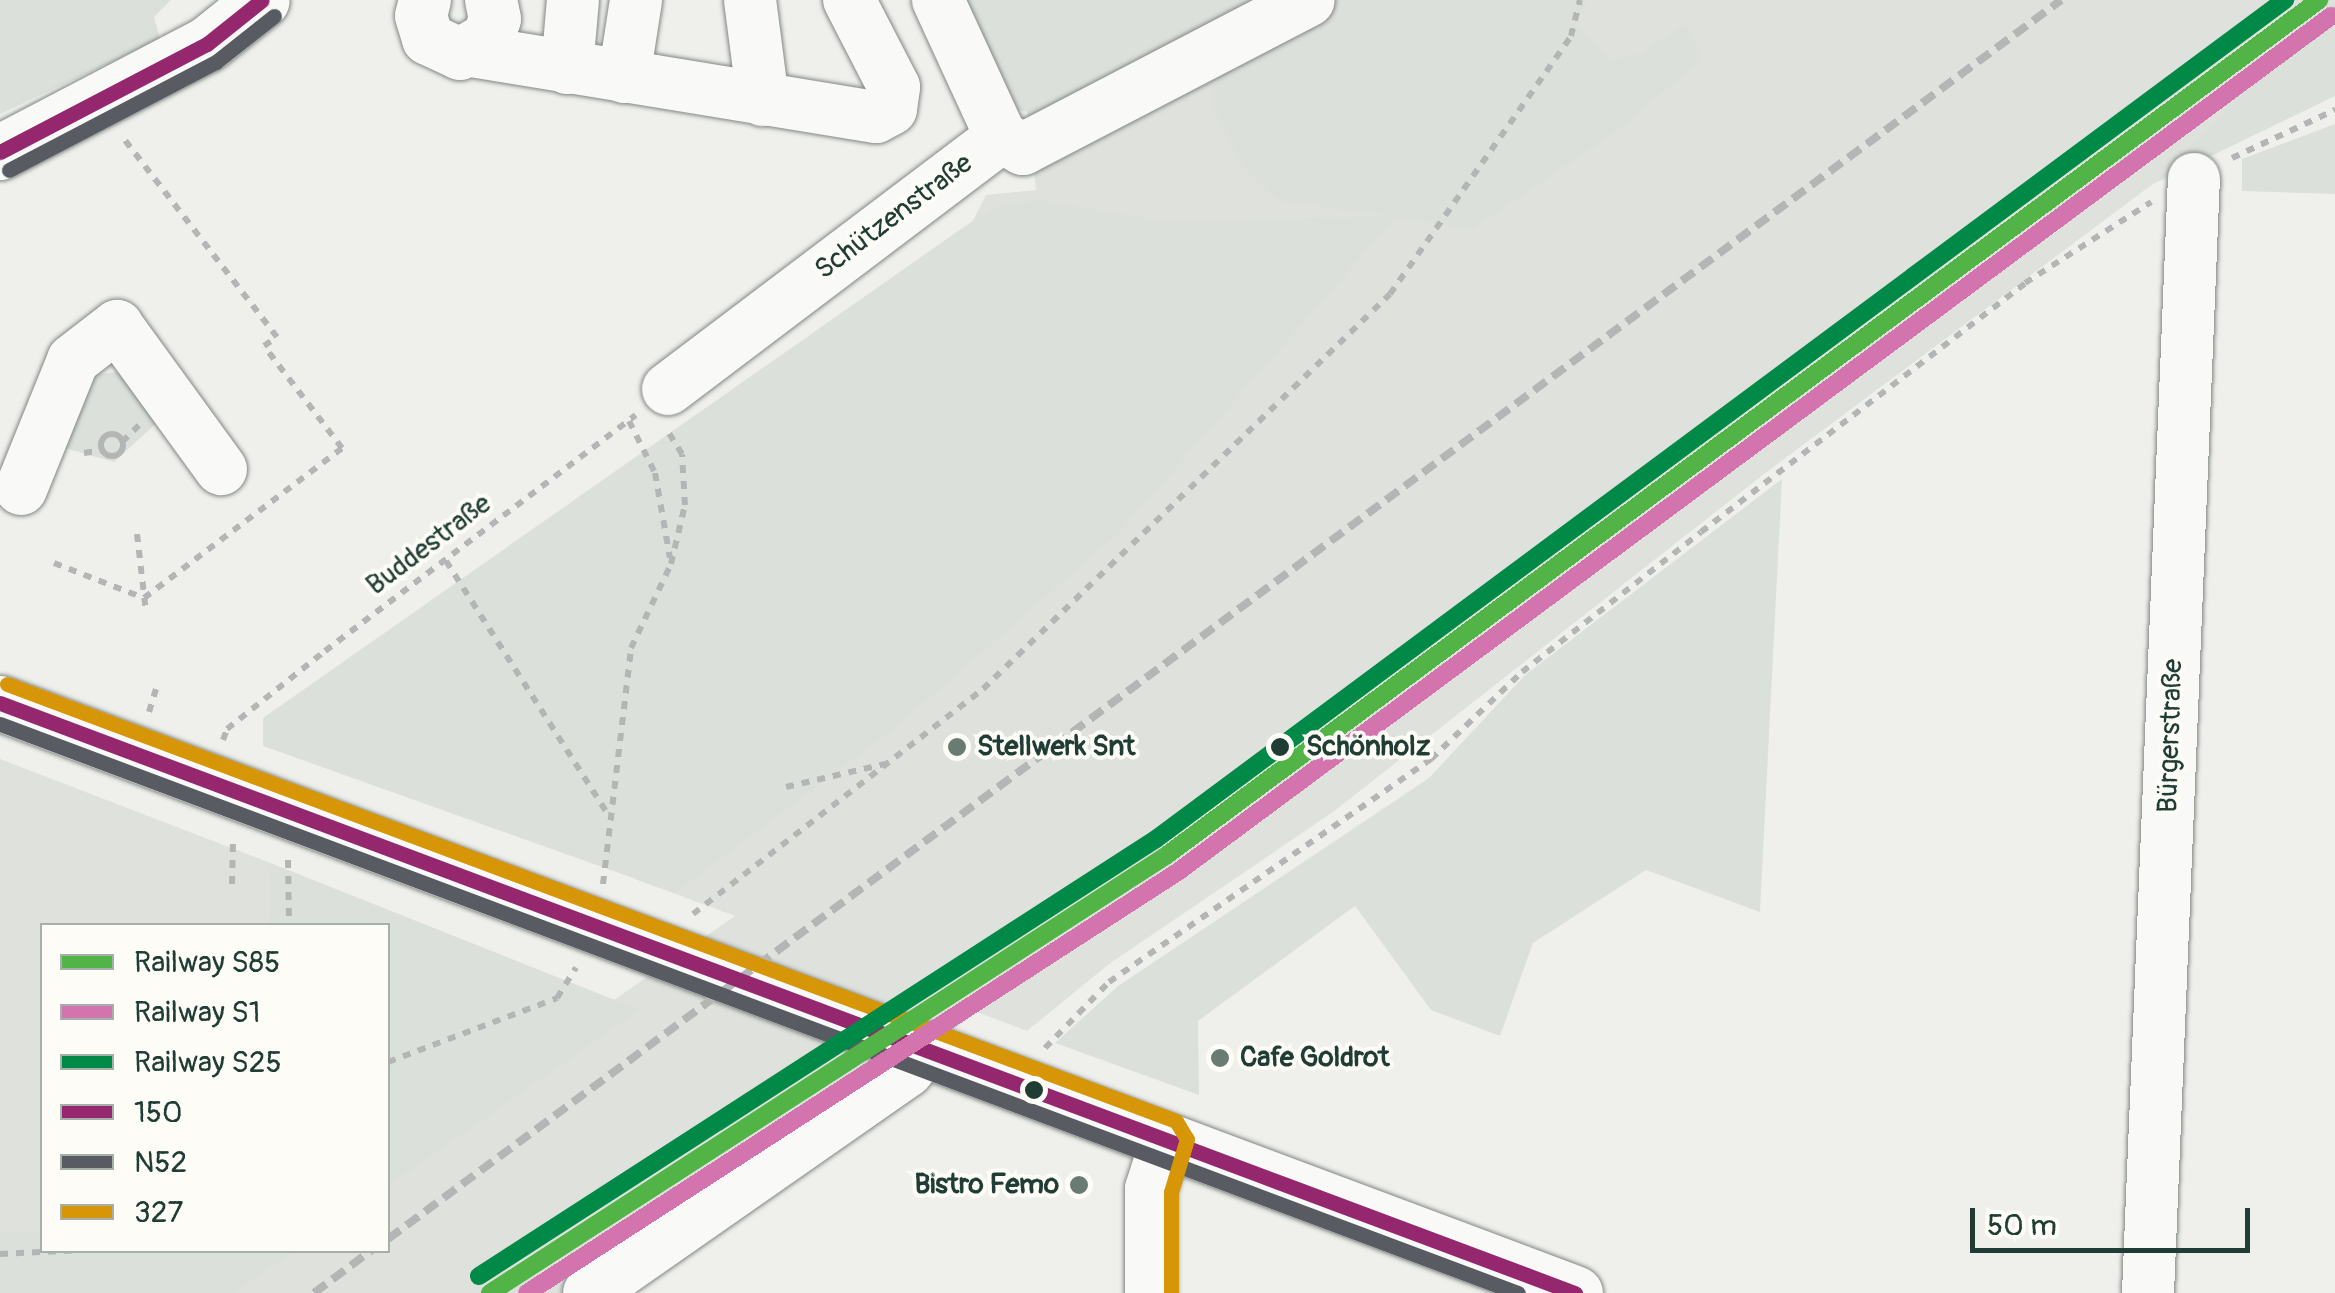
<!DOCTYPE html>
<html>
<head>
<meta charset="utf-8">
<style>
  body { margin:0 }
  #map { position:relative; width:2335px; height:1293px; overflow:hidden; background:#eff0ec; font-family:Pangolin,sans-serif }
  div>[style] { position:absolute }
  .built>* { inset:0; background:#dee1dc }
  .green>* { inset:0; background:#dce0db }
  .path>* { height:6px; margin-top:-3px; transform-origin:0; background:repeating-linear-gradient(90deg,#b3b6b4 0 8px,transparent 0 16px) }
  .path>.ring { margin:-3px; padding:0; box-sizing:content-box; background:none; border:6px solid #b3b6b4; border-radius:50% }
  .roads { filter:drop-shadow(0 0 2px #828885) drop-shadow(0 0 2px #828885) }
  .minor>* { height:52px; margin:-26px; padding:0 26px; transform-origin:26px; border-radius:26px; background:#f9f9f7 }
  .major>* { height:55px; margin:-27.5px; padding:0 27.5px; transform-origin:27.5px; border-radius:27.5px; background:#f9f9f7 }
  .rail>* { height:8px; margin-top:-4px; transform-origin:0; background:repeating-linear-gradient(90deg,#b3b6b4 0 15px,transparent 0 23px) }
  .bus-1>* { height:15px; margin:-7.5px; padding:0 7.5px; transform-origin:7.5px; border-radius:7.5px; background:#95276e }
  .bus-2>* { height:15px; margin:-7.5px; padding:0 7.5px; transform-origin:7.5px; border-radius:7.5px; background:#595b62 }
  .bus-3>* { height:15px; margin:-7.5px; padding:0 7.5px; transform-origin:7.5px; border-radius:7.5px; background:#d79608 }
  .rail-1>* { height:18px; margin:-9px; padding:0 9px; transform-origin:9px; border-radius:9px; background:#52b447 }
  .rail-2>* { height:18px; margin:-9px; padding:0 9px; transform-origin:9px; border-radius:9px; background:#d474ae }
  .rail-3>* { height:18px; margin:-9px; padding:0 9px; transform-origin:9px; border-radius:9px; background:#018a47 }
  .dots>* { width:28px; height:28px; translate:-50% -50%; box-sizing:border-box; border:5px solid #fdfcf7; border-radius:50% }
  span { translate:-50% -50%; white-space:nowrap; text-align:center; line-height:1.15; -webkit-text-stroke:8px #fdfcf7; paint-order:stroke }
  .street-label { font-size:28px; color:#1f3d34 }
  .poi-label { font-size:28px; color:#1f3d34; font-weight:700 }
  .left { translate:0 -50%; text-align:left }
  .right { translate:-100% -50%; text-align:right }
  .stop-label { font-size:28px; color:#1f3d34; font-weight:700 }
  .legend { position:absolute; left:40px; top:923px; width:350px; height:330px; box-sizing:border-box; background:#fdfcf7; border:2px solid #a4b0a9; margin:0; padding:12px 18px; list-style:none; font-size:30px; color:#1f3d34 }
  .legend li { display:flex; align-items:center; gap:20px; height:50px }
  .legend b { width:50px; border:2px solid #a4b0a9 }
  .scale { position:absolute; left:1970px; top:1208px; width:280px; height:45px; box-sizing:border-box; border:5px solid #1f3d34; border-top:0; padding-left:12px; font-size:30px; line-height:35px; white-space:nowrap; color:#1f3d34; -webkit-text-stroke:8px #fdfcf7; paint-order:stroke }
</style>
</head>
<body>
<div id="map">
  <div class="built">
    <div style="clip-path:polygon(984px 0,2335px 0,2335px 7px,2293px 37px,2153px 184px,1764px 474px,1333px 812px,1109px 964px,1027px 1031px,977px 1012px,606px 1293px,107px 1293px,165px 1251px,388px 1250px,388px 1090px,604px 1007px,735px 916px,635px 879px,986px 195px,1036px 190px,1023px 76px)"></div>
    <div style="clip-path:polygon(0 759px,268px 862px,269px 925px,42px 926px,42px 1233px,0 1233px)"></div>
  </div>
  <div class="green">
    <div style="clip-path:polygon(0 0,171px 0,154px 17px,160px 39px,0 114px)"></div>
    <div style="clip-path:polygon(950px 0,1261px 0,1062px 117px,1002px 108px)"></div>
    <div style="clip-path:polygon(1341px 0,1588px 0,1575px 21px,1611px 60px,1641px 53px,1686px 24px,1702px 59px,1621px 128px,1471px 230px,1396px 217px,1120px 532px,894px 729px,675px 893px,263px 746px,263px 718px,991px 208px,1040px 200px,1169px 222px,1388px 216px,1277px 200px,1243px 167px,1212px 104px,1215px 61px)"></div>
    <div style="clip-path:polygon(2335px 7px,2335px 96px,2153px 184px,2293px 37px)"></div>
    <div style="clip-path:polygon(2335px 124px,2335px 194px,2242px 191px,2242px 159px)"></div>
    <div style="clip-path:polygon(119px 372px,161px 419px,114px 462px,57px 446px,90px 375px)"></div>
    <div style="clip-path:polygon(1782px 479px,1760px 912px,1646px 870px,1533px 943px,1500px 1036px,1431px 1010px,1355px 906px,1198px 1021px,1199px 1095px,1055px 1043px,1118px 986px,1429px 778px,1525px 675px)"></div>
    <div style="clip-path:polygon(268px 862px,640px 1010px,388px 1186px,388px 926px,269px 925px)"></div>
    <div style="clip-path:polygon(0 1233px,42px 1233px,42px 1250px,295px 1251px,234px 1293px,0 1293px)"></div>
  </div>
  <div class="path">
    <div style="left:2232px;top:158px;width:114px;rotate:-25deg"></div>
    <div style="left:629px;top:421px;width:58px;rotate:63.4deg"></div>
    <div style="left:655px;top:473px;width:86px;rotate:80deg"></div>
    <div class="ring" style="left:101px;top:434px;width:16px;height:16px"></div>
    <div style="left:122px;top:442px;width:24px;rotate:-45deg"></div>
    <div style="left:84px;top:453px;width:18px;rotate:-9deg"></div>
    <div style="left:137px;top:534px;width:79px;rotate:83.4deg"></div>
    <div style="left:446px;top:561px;width:303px;rotate:57.4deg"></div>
    <div style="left:54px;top:563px;width:97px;rotate:21.3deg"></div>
    <div style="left:144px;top:598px;width:248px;rotate:-37.1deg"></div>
    <div style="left:342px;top:448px;width:128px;rotate:-127.4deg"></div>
    <div style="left:264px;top:346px;width:16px;rotate:-35deg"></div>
    <div style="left:277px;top:337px;width:250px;rotate:-127.7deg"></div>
    <div style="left:149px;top:712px;width:27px;rotate:-73deg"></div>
    <div style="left:223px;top:740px;width:12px;rotate:-70deg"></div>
    <div style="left:227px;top:729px;width:125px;rotate:-38.5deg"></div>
    <div style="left:325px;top:651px;width:390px;rotate:-37.2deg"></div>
    <div style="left:786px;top:787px;width:102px;rotate:-13.1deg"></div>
    <div style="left:288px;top:860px;width:66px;rotate:89.1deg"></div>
    <div style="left:232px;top:884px;width:45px;rotate:-88.7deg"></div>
    <div style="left:603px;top:884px;width:238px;rotate:-83.2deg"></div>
    <div style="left:631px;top:648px;width:93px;rotate:-64.5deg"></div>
    <div style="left:671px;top:564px;width:61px;rotate:-76.7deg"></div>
    <div style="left:685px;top:505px;width:51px;rotate:-93.4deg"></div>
    <div style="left:682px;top:454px;width:25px;rotate:-122deg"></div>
    <div style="left:693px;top:914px;width:367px;rotate:-37.8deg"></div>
    <div style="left:983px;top:689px;width:567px;rotate:-44.14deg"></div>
    <div style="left:1390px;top:294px;width:315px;rotate:-54.9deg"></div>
    <div style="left:1571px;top:36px;width:37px;rotate:-76deg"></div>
    <div style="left:1045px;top:1048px;width:92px;rotate:-45.9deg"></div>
    <div style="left:1109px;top:982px;width:392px;rotate:-34.7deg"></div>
    <div style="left:1431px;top:759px;width:126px;rotate:-43.7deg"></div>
    <div style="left:1522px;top:672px;width:227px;rotate:-38deg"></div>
    <div style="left:1701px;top:532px;width:409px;rotate:-37.5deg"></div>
    <div style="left:2025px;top:283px;width:150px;rotate:-32.7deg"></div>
    <div style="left:388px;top:1062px;width:181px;rotate:-20.7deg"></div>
    <div style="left:557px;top:998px;width:36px;rotate:-58deg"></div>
    <div style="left:0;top:1254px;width:82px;rotate:-2.8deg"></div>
  </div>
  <div class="roads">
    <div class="minor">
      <div style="left:425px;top:0;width:16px;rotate:104deg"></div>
      <div style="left:421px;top:16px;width:24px;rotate:73deg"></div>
      <div style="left:428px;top:39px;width:35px;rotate:25deg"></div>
      <div style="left:460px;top:54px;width:32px;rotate:-30deg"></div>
      <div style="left:488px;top:38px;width:20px;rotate:-70deg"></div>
      <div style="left:495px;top:19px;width:19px;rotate:-102deg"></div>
      <div style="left:750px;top:0;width:101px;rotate:82.6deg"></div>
      <div style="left:472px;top:51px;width:409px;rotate:9.3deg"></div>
      <div style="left:876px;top:117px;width:17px;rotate:-28deg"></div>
      <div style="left:891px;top:109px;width:22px;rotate:-82deg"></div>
      <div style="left:894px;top:87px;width:98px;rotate:-117.3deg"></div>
      <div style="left:567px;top:68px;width:68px;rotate:-85deg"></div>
      <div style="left:624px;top:77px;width:78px;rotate:-81.1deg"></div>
      <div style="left:1001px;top:137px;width:25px;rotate:29deg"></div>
      <div style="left:1023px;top:149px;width:322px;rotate:-27.5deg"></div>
      <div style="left:668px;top:389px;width:418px;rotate:-37.1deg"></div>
      <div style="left:1001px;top:137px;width:151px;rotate:-114.7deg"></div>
      <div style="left:21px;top:489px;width:139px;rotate:-68deg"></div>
      <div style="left:73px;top:360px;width:56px;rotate:-37.7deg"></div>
      <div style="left:117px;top:326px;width:177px;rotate:54deg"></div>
      <div style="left:589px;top:1293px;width:388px;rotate:-34.9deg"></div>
      <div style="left:907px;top:1071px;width:28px;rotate:-49deg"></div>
      <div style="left:1151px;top:1293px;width:104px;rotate:-90deg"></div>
      <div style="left:1151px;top:1189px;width:52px;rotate:-72.3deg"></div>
      <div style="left:2148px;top:1293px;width:1115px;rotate:-87.64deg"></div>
    </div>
    <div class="major">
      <div style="left:0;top:152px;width:233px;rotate:-27.6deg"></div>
      <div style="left:207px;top:44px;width:70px;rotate:-38.7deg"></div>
      <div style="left:0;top:703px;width:1682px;rotate:20.54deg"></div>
    </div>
  </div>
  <div class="rail">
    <div style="left:388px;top:1239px;width:2082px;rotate:-36.52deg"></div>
    <div style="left:314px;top:1293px;width:72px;rotate:-36.6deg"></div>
  </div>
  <div class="bus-1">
    <div style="left:0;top:152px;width:233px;rotate:-27.6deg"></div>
    <div style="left:207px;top:44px;width:70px;rotate:-38.7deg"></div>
    <div style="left:0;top:703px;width:1682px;rotate:20.54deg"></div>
  </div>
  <div class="bus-2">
    <div style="left:9px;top:170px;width:233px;rotate:-27.6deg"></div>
    <div style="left:216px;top:62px;width:74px;rotate:-38.4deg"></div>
    <div style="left:0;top:724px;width:1621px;rotate:20.55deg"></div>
  </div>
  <div class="bus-3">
    <div style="left:7px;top:684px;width:1248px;rotate:20.5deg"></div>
    <div style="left:1176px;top:1121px;width:21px;rotate:59deg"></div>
    <div style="left:1187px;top:1139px;width:55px;rotate:106.8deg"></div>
    <div style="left:1171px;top:1192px;width:101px;rotate:90deg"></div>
  </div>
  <div class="rail-1">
    <div style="left:490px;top:1293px;width:806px;rotate:-32.9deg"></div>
    <div style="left:1167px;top:855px;width:1435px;rotate:-36.58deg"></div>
  </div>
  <div class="rail-2">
    <div style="left:527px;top:1293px;width:777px;rotate:-32.91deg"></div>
    <div style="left:1179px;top:871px;width:1435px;rotate:-36.58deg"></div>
  </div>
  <div class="rail-3">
    <div style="left:479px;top:1276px;width:806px;rotate:-32.84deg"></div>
    <div style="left:1156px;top:839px;width:1407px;rotate:-36.62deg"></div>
  </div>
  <div class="dots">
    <div style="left:957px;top:747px;background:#687c74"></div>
    <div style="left:1280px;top:747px;background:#1f3d34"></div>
    <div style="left:1220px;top:1058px;background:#687c74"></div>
    <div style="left:1034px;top:1090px;background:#1f3d34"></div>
    <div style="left:1079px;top:1185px;background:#687c74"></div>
  </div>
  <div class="street-label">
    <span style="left:894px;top:217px;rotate:-37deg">Schützenstraße</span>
    <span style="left:429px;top:545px;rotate:-37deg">Buddestraße</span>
    <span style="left:2171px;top:736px;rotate:-88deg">Bürgerstraße</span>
  </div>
  <div class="poi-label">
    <span class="left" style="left:977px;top:747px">Stellwerk Snt</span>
    <span class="left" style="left:1240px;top:1058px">Cafe Goldrot</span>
    <span class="right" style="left:1059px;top:1185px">Bistro Femo</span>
  </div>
  <div class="stop-label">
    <span class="left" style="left:1306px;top:747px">Schönholz</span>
  </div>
  <ul class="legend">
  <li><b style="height:12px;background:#52b447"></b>Railway S85</li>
  <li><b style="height:12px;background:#d474ae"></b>Railway S1</li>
  <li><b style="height:12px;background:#018a47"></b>Railway S25</li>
  <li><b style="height:12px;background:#95276e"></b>150</li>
  <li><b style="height:12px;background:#595b62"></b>N52</li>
  <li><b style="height:12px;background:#d79608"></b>327</li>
  </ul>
  <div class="scale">50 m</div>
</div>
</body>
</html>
